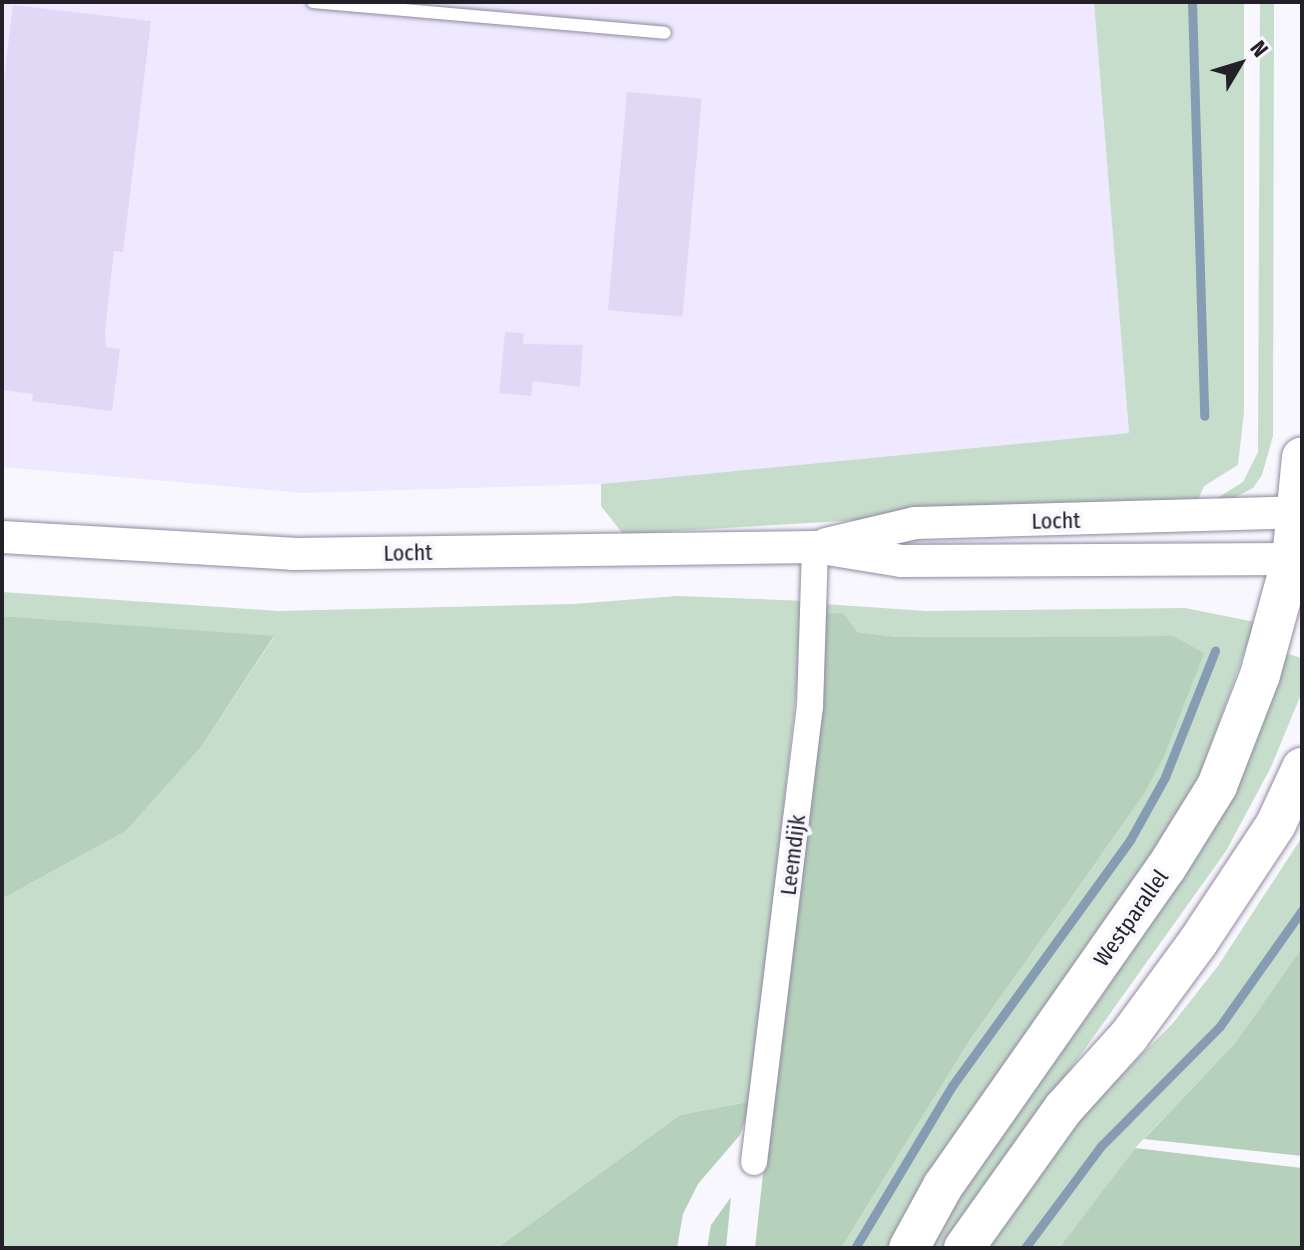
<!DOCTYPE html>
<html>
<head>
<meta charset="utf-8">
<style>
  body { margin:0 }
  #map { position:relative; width:1304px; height:1250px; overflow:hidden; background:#f8f7fd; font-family:"Fira Sans Condensed",sans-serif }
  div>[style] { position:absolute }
  .built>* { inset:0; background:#eee9fe }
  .green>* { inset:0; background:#c5ddca }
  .forest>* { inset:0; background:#b6d1bb }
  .stream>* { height:9px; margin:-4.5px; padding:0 4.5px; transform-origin:4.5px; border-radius:4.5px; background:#859cb2 }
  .building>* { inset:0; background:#e0d9f6; transform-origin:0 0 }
  .roads { filter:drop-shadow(0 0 2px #9089a3) drop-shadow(0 0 2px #9089a3) }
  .service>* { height:12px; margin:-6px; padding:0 6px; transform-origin:6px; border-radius:6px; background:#fff }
  .minor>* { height:26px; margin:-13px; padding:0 13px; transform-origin:13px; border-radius:13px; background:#fff }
  .tertiary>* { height:32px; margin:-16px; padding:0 16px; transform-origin:16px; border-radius:16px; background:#fff }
  .primary>* { height:40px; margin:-20px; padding:0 20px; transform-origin:20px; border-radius:20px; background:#fff }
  span { translate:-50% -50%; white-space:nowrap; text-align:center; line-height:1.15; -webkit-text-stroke:8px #f8f7fd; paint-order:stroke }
  .street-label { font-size:22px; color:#23202a }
  .frame { position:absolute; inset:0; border:4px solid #23202a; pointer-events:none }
  .north { position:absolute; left:1200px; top:24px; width:80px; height:80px; -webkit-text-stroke:6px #f8f7fd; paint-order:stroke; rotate:52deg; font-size:22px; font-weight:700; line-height:32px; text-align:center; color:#23202a }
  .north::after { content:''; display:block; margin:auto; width:28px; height:36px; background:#23202a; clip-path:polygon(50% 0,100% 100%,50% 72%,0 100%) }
</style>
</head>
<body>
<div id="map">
  <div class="built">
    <div style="clip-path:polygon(2px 2px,1094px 2px,1129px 433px,601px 484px,304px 493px,2px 467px)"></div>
  </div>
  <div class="green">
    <div style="clip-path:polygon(1094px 2px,1244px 2px,1244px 412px,1238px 465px,1204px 486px,1198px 500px,623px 534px,601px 506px,601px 484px,1129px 433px)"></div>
    <div style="clip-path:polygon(1260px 2px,1274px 2px,1273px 436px,1262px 475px,1253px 488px,1226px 502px,1214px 500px,1243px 482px,1258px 452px)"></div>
    <div style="clip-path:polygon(2px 592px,278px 611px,573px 604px,677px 596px,806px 601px,752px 1101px,680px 1115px,497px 1248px,2px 1248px,2px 899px,126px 831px,201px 747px,274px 637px,2px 616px)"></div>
    <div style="clip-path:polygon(824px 604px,926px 611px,1185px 608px,1255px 622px,1193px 795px,899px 1248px,841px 1248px,968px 1043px,1143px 796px,1173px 636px,898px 637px,857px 632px,823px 614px)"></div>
    <div style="clip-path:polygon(1281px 652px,1302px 658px,1302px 692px,1271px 767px,1226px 851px,943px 1248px,919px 1248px,1099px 1000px,1201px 846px)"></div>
    <div style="clip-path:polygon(1302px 837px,1302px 948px,1235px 1043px,1135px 1148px,1059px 1248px,980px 1248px,1068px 1129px,1173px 1023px,1218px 966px)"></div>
  </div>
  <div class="forest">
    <div style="clip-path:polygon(843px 613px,857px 632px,898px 637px,1173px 636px,1204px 653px,1164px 756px,1143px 796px,968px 1043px,841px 1248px,755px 1248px,823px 614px)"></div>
    <div style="clip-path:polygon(2px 616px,274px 636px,201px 747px,126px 831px,2px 899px)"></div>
    <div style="clip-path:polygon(1302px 948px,1302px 1156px,1144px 1139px,1235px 1043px)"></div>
    <div style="clip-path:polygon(752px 1101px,740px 1135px,698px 1184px,683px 1214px,677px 1248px,497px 1248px,680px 1115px)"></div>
    <div style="clip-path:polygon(1135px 1148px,1302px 1168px,1302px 1248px,1059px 1248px)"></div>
    <div style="clip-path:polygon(731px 1197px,726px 1248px,707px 1248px,711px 1225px)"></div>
  </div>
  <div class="stream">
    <div style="left:1192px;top:2px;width:414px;rotate:88.3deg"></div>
    <div style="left:855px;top:1248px;width:189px;rotate:-59.1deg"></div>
    <div style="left:952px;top:1086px;width:304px;rotate:-54.1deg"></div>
    <div style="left:1130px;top:840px;width:72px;rotate:-60.9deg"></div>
    <div style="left:1165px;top:777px;width:136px;rotate:-68.4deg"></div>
    <div style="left:1025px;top:1248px;width:127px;rotate:-53.3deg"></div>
    <div style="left:1101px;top:1146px;width:169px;rotate:-45.2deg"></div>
    <div style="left:1220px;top:1026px;width:142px;rotate:-54.7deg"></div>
  </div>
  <div class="building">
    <div style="clip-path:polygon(13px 5px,151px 21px,123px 252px,114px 251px,105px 332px,106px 347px,120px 349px,112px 411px,32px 401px,33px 394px,2px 390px,2px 96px)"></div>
    <div style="left:627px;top:92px;width:75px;height:219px;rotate:5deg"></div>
    <div style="clip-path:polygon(505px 332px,524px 333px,523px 344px,583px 345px,580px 387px,533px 381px,531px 396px,499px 393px)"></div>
  </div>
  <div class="roads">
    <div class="service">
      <div style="left:313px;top:2px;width:353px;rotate:5deg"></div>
    </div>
    <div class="minor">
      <div style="left:754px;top:1162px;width:458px;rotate:-83deg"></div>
      <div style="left:810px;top:707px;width:160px;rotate:-88.2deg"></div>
    </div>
    <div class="tertiary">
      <div style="left:2px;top:537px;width:291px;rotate:3.3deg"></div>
      <div style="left:293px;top:554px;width:522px;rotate:-0.77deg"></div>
      <div style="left:815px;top:547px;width:87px;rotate:9.2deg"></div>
      <div style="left:901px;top:561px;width:391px;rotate:-0.3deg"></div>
      <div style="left:826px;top:544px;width:91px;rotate:-13.3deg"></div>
      <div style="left:915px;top:523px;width:384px;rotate:-1.6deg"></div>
    </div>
    <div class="primary">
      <div style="left:909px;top:1248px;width:71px;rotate:-61.3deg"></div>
      <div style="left:943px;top:1186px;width:388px;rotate:-55deg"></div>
      <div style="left:1166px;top:868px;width:97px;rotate:-58.1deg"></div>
      <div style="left:1217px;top:786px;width:119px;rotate:-68.8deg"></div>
      <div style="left:1260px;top:675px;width:120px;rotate:-74.6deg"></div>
      <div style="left:1292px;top:559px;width:102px;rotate:-84.4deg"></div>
      <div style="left:964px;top:1248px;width:172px;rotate:-54.5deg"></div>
      <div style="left:1064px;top:1108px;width:97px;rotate:-47.9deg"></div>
      <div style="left:1129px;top:1036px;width:117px;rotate:-53.7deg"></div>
      <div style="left:1198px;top:942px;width:141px;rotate:-56.5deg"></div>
      <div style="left:1276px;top:824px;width:62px;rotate:-65.1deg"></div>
    </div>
  </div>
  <div class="street-label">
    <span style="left:1056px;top:521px;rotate:-1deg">Locht</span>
    <span style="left:408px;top:553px;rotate:-1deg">Locht</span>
    <span style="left:793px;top:855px;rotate:-83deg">Leemdijk</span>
    <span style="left:1131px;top:918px;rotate:-55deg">Westparallel</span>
  </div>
  <div class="frame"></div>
  <div class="north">N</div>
</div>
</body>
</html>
